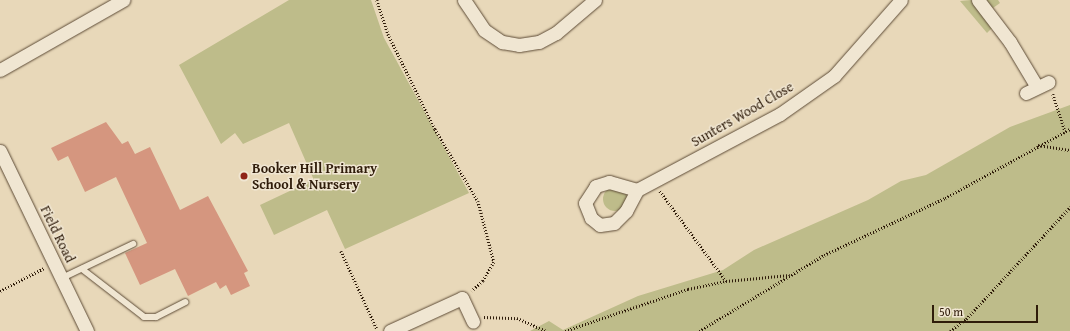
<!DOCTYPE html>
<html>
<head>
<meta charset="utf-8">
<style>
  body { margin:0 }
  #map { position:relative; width:1070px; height:331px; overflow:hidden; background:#e8d8b9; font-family:"Gentium Book Plus",serif }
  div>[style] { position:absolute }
  .green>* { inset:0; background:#bebc8a }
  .round { border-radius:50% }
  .building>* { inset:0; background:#d5967f }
  .path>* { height:2.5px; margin-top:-1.25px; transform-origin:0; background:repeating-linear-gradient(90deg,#2f1c0a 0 1px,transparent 0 3px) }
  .roads { filter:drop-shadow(0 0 1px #5d4b36) drop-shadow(0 0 1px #5d4b36) }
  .service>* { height:6px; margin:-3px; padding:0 3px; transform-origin:3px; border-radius:3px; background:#f0e6d2 }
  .minor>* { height:13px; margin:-6.5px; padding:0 6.5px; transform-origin:6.5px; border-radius:6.5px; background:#f0e6d2 }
  .dots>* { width:11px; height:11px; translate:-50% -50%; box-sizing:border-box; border:2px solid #f0e6d2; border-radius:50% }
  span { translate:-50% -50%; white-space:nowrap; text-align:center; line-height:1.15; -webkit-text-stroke:3px #f0e6d2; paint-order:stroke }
  .street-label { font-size:14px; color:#2f1c0a }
  .poi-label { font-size:14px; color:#2f1c0a; font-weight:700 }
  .left { translate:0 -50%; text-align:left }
  .scale { position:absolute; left:932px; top:305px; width:106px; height:18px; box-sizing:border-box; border:2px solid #2f1c0a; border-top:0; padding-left:5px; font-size:12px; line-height:14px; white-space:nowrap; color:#2f1c0a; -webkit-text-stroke:3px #f0e6d2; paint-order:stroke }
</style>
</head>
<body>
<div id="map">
  <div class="green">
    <div style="clip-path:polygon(289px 0,371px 0,384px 38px,469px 193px,345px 249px,327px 210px,274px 235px,260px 205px,313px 180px,320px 194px,289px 123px,243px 144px,235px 133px,221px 144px,179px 65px)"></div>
    <div style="clip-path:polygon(971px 0,994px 26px,987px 33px,960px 1px)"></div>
    <div style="clip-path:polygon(986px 0,998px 0,1000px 3px,993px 8px)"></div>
    <div style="clip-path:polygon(1070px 105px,1070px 331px,530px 331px,549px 321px,563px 330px,638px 296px,723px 270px,754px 250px,868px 200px,901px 181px,926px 175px,1010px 127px)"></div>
    <div class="round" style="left:603px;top:187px;width:24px;height:24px"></div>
  </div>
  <div class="building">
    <div style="clip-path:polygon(106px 122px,122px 144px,128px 141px,135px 154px,150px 147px,180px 210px,208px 196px,248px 271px,244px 273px,250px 286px,231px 295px,226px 285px,220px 289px,216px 282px,188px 296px,175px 269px,140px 285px,125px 253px,147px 243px,116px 177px,85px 192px,68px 156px,58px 161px,51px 148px)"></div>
  </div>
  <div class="path">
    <div style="left:377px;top:0;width:36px;rotate:72deg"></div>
    <div style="left:388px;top:34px;width:106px;rotate:63.7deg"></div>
    <div style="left:435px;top:129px;width:84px;rotate:59.2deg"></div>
    <div style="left:478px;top:201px;width:63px;rotate:75.3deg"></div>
    <div style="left:494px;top:262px;width:22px;rotate:120deg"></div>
    <div style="left:483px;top:281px;width:15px;rotate:138deg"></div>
    <div style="left:1053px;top:94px;width:40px;rotate:72deg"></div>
    <div style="left:1038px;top:145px;width:32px;rotate:9deg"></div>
    <div style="left:660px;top:191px;width:112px;rotate:53.7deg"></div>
    <div style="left:341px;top:251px;width:86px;rotate:65.2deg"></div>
    <div style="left:0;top:291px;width:50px;rotate:-27.6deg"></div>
    <div style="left:484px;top:317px;width:33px;rotate:2deg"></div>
    <div style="left:517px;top:318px;width:32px;rotate:24deg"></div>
    <div style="left:565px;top:331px;width:130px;rotate:-18.9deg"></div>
    <div style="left:688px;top:289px;width:39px;rotate:-12deg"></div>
    <div style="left:726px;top:281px;width:64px;rotate:-5.4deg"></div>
    <div style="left:699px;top:331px;width:146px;rotate:-31.3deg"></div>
    <div style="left:824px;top:255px;width:134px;rotate:-25.2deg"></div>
    <div style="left:945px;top:198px;width:143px;rotate:-28.9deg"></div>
    <div style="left:950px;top:331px;width:20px;rotate:-37deg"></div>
    <div style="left:966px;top:319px;width:153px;rotate:-47.1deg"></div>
  </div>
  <div class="roads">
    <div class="service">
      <div style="left:82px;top:269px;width:78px;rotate:37.7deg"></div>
      <div style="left:144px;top:317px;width:12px"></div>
      <div style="left:156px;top:317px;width:33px;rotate:-27deg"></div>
      <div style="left:62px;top:278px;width:79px;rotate:-25.6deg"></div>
    </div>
    <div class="minor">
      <div style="left:464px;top:0;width:36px;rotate:56deg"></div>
      <div style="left:484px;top:30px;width:22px;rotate:34deg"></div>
      <div style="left:502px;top:42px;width:17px;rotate:10deg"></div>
      <div style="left:519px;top:45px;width:20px;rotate:-9deg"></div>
      <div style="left:539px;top:42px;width:19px;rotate:-28deg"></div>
      <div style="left:556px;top:33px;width:51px;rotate:-40.2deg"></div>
      <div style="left:978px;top:0;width:53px;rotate:52.7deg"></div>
      <div style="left:1010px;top:42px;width:52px;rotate:59deg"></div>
      <div style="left:0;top:70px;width:142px;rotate:-29.6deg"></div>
      <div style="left:1026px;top:93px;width:25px;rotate:-26deg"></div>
      <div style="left:0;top:151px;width:200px;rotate:64.2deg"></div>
      <div style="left:637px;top:190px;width:29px;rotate:-164deg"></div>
      <div style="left:609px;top:182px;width:14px;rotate:163deg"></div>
      <div style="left:596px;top:186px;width:20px;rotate:123deg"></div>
      <div style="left:585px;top:203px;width:16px;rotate:68deg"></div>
      <div style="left:591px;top:218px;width:11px;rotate:38deg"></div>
      <div style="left:600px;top:225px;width:14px;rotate:-8deg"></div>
      <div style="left:614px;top:223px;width:17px;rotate:-45deg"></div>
      <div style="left:626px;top:211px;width:24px;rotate:-62deg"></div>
      <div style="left:637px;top:190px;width:162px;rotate:-28deg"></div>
      <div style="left:780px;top:114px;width:66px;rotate:-35.1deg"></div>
      <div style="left:834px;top:76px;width:101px;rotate:-48.6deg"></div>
      <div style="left:390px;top:331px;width:79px;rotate:-24.6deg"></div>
      <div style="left:462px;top:298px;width:26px;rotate:65deg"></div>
    </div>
  </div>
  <div class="dots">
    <div style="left:244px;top:176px;background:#8f2418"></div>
  </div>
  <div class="street-label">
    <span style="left:742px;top:114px;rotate:-30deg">Sunters Wood Close</span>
    <span style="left:58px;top:234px;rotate:64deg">Field Road</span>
  </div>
  <div class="poi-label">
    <span class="left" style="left:252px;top:176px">Booker Hill Primary<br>School &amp; Nursery</span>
  </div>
  <div class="scale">50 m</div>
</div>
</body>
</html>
